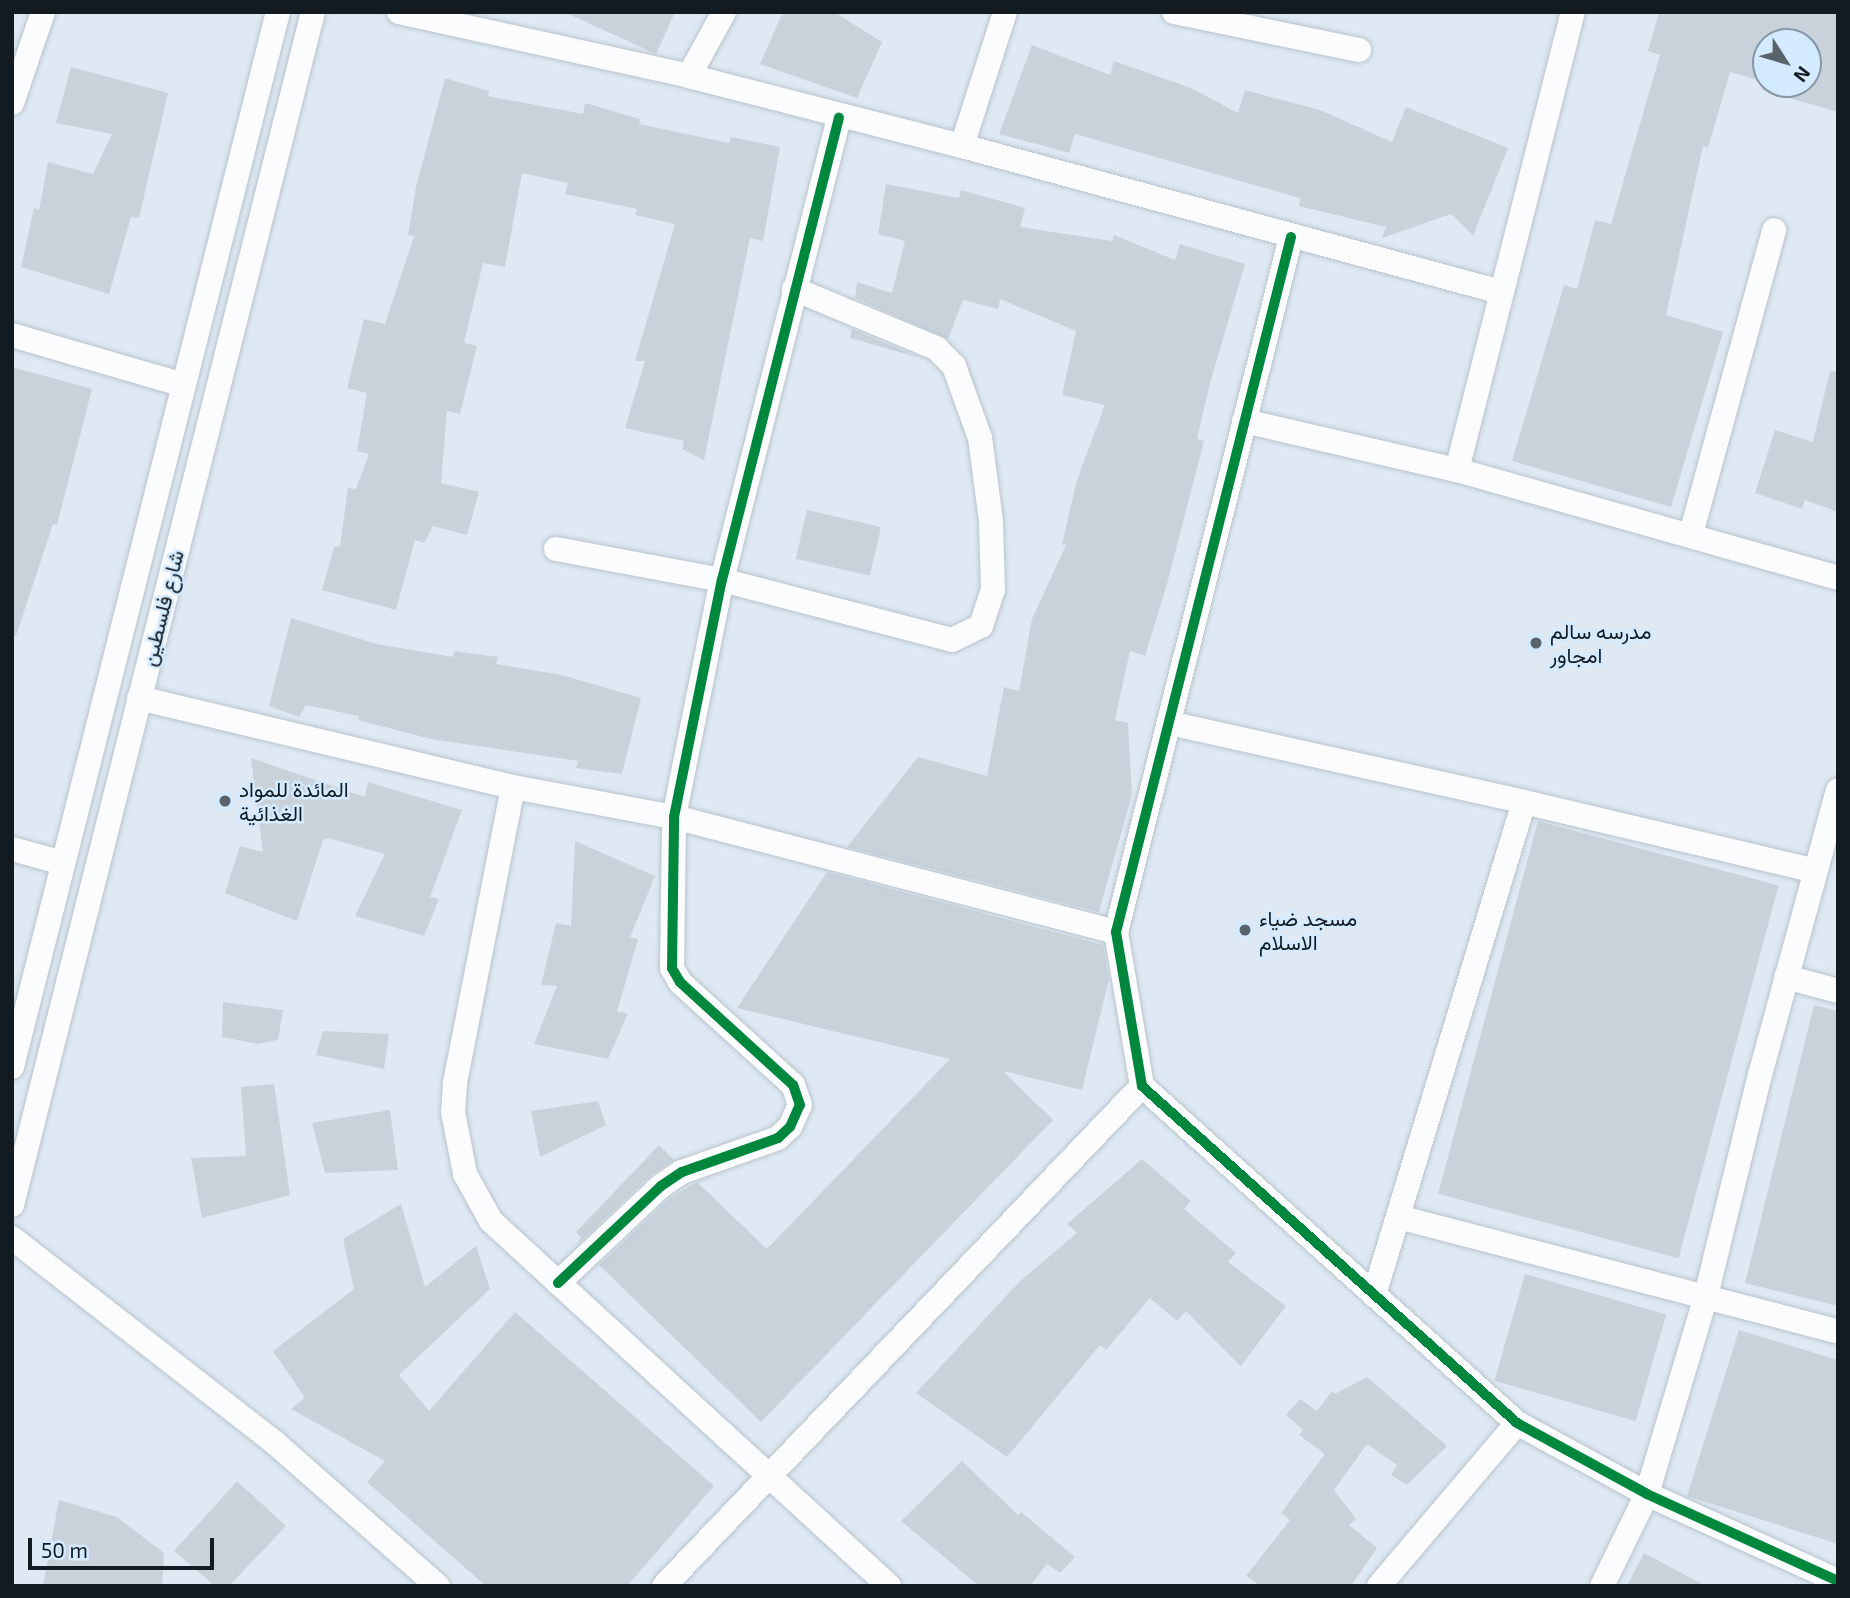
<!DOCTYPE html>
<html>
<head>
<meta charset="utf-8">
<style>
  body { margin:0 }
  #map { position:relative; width:1850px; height:1598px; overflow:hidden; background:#dee9f4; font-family:"Exo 2",Vazirmatn,sans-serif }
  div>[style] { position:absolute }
  .building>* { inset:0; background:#c9d2db; transform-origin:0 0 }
  .roads { filter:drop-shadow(0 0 2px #bac3cc) drop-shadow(0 0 2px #bac3cc) }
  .minor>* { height:24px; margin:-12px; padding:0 12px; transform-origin:12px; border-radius:12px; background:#fafcfd }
  .cycleway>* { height:10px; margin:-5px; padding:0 5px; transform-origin:5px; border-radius:5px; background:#00873e }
  .dots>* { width:19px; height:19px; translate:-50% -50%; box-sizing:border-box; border:4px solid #d4eafe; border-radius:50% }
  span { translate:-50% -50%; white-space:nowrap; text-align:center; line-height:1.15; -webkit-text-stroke:5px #d4eafe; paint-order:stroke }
  .street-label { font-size:21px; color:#121b21 }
  .poi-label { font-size:21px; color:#121b21 }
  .left { translate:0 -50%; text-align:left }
  .frame { position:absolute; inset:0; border:14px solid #121b21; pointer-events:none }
  .north { position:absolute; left:1752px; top:28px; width:70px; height:70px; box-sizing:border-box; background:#d4eafe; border:2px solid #8697a6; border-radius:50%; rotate:127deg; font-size:19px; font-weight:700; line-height:28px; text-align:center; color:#121b21 }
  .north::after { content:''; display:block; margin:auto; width:24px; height:32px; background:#59636b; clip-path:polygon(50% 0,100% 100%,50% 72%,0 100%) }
  .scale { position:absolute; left:28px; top:1538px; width:186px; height:32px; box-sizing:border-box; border:4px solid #121b21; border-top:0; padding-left:9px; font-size:21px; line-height:24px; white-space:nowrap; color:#121b21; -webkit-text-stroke:5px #d4eafe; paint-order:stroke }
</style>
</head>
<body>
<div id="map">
  <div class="building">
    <div style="clip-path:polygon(564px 12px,675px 12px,656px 54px)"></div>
    <div style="clip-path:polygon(783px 12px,834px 12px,882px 42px,857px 98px,760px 64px)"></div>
    <div style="clip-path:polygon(1659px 12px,1838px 12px,1838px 112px,1762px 90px,1762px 84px,1808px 84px,1808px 42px,1766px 42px,1766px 82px,1730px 72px,1708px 148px,1703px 146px,1666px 315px,1723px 332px,1671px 507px,1512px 461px,1564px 285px,1577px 289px,1595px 220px,1611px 224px,1660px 55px,1648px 51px)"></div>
    <div style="clip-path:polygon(1032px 45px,1110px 75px,1114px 61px,1191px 88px,1238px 113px,1245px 90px,1320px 110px,1392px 142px,1406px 107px,1508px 148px,1473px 236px,1451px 214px,1382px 238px,1386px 227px,1299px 206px,1300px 198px,1075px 134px,1069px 153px,999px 134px)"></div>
    <div style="clip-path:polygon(71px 67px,168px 93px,139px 218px,131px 217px,109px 294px,21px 267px,34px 208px,39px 210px,48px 162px,93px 174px,112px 134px,56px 123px)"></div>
    <div style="clip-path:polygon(445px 78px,489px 91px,488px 96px,583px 114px,585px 103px,640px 119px,639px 124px,729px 143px,731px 137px,780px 147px,763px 241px,750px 238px,704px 460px,682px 449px,684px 441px,625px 428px,645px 361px,635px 361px,675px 224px,635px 215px,637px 209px,565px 194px,568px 183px,522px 173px,505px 267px,483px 263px,464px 343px,477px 346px,460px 414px,447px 411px,441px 483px,479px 492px,467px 535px,433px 526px,424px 543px,415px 540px,396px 610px,322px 590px,334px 547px,340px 546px,348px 488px,356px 489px,369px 454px,357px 451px,367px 393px,347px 388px,364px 319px,385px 324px,414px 236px,408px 235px,416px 187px)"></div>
    <div style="clip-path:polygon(886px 184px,959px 198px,961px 190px,1025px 208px,1020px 227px,1112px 241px,1114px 235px,1175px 260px,1180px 244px,1245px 264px,1210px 383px,1197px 439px,1204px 441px,1167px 584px,1145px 656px,1130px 651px,1115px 720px,1128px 723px,1132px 794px,1099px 912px,847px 847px,918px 757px,987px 776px,1004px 687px,1019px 691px,1032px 619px,1066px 545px,1062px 544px,1077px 480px,1105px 405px,1062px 395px,1076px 331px,1000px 299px,998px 309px,963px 300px,948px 339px,855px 298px,857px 282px,892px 293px,905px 241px,878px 234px)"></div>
    <div style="clip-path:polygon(852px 329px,921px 358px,850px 338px)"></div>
    <div style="clip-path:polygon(12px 367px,92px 389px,57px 525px,53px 524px,16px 636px,12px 636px)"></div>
    <div style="clip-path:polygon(1830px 371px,1838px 372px,1838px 512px,1805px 500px,1802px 509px,1755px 493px,1775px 430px,1813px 442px)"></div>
    <div style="left:807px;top:510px;width:76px;height:50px;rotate:13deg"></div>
    <div style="clip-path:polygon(291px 618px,377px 644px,453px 657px,454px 651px,498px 657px,496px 664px,562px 675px,641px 698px,622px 774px,576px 768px,578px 761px,431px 739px,358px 720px,359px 716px,306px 705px,299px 717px,269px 706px)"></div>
    <div style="clip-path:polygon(251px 758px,365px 797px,368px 782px,462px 810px,430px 897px,439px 899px,424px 936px,355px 916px,385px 854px,328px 838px,323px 840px,297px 921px,225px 893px,240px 846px,263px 852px)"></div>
    <div style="left:1538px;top:821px;width:249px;height:386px;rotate:15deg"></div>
    <div style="clip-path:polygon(575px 841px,655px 876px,630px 937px,638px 939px,617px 1012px,628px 1013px,608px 1059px,534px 1044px,557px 986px,541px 985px,556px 923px,571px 926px)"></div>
    <div style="clip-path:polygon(827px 872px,1103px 945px,1109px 979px,1082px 1090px,1003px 1071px,1053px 1120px,761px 1422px,599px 1265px,670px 1198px,697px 1182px,767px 1249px,950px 1059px,737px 1008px)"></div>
    <div style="clip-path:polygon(223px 1002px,283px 1010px,278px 1040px,258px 1044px,222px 1037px)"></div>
    <div style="clip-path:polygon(1814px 1005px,1838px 1011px,1838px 1306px,1745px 1283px)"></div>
    <div style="clip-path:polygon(323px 1031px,389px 1034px,384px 1069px,316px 1055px)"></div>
    <div style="clip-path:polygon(274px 1084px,290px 1195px,202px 1218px,191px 1158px,246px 1156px,241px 1087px)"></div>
    <div style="clip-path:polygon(598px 1101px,606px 1125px,540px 1157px,531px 1111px)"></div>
    <div style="clip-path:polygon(390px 1110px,398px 1170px,325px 1173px,312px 1123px)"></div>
    <div style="clip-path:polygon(659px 1145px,674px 1160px,651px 1175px,577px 1245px,581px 1237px,576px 1232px)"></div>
    <div style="clip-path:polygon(1142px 1159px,1191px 1201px,1184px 1209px,1236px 1253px,1228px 1262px,1286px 1306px,1241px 1366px,1186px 1311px,1177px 1321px,1150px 1298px,1106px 1350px,1100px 1345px,1007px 1457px,916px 1393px,1020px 1281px,1077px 1233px,1067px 1224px)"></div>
    <div style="clip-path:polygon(401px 1204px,425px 1287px,476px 1246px,490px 1289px,399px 1375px,429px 1411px,515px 1312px,714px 1486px,627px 1586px,486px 1586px,367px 1482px,385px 1461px,291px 1409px,305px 1398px,273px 1351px,354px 1289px,343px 1239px)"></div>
    <div style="left:1525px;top:1274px;width:147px;height:111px;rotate:16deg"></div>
    <div style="clip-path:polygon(1739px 1330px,1838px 1360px,1838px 1544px,1687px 1496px)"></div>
    <div style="clip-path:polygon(1367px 1377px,1447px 1446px,1407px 1485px,1391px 1475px,1397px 1465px,1367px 1444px,1334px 1490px,1356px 1519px,1349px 1525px,1377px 1548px,1351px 1586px,1261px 1586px,1246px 1576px,1290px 1520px,1281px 1513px,1325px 1454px,1299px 1435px,1303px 1430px,1286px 1415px,1300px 1399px,1317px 1411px,1332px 1391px,1335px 1394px)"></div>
    <div style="clip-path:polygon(962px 1461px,1018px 1515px,1021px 1512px,1075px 1557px,1060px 1573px,1047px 1564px,1030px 1586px,979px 1586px,901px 1521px)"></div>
    <div style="clip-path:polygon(237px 1481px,286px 1526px,229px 1586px,215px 1586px,174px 1551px)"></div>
    <div style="clip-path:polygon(59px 1500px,117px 1517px,164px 1553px,162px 1586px,43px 1586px)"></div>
    <div style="clip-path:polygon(1644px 1553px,1706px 1586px,1627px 1586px)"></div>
  </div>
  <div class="roads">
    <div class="minor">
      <div style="left:399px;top:12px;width:297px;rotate:12.4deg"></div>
      <div style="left:689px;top:76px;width:282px;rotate:14.4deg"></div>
      <div style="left:962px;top:146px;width:558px;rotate:15.16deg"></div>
      <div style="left:1174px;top:12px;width:189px;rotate:11.6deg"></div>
      <div style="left:689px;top:76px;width:73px;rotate:-61.3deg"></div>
      <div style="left:12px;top:103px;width:96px;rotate:-71.2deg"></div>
      <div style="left:962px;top:146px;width:141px;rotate:-72.2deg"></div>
      <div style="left:1291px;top:237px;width:717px;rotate:104.13deg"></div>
      <div style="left:1116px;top:932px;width:156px;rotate:80.4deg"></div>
      <div style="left:1142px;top:1086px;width:504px;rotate:41.94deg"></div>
      <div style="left:1517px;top:1423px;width:148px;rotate:28.6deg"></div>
      <div style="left:1647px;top:1494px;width:210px;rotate:24.5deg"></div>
      <div style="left:12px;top:335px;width:176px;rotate:16.2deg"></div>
      <div style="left:1244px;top:421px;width:219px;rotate:13deg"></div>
      <div style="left:1457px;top:470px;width:396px;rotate:15.8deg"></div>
      <div style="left:1457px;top:470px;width:472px;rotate:-75.8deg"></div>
      <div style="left:1691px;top:534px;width:315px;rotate:-74.7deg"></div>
      <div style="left:556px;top:549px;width:169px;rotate:10.6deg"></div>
      <div style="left:722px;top:580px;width:238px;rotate:14.6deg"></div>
      <div style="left:952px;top:640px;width:32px;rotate:-26deg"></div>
      <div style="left:981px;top:626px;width:38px;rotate:-72deg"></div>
      <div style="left:993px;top:590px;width:69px;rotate:-91.7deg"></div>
      <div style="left:991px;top:521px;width:84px;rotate:-97.5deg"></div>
      <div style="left:980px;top:438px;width:77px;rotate:-109.9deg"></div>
      <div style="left:954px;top:366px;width:25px;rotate:-135deg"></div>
      <div style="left:936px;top:348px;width:154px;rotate:-157.4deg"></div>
      <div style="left:139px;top:698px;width:384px;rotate:13.4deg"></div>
      <div style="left:513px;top:787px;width:164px;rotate:10.6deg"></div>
      <div style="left:674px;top:817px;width:457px;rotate:14.6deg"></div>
      <div style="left:1169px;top:723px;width:364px;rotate:12.5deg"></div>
      <div style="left:513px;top:787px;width:303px;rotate:101.1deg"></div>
      <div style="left:455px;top:1084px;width:28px;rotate:94deg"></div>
      <div style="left:453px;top:1112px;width:63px;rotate:79deg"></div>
      <div style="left:465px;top:1174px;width:54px;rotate:61deg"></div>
      <div style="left:491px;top:1221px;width:540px;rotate:42.52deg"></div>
      <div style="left:12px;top:849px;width:50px;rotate:15.2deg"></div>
      <div style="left:1786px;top:977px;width:54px;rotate:15.1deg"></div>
      <div style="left:12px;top:1067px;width:1088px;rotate:-75.85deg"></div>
      <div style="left:12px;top:1205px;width:1230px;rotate:-75.84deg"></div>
      <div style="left:1398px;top:1217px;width:455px;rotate:14.6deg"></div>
      <div style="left:12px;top:1238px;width:333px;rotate:37.9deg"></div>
      <div style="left:275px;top:1443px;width:217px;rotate:41.3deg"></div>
      <div style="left:558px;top:1283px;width:141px;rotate:-43.3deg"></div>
      <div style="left:661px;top:1186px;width:25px;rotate:-34deg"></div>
      <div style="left:682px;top:1172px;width:102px;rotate:-19.5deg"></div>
      <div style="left:778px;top:1138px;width:16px;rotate:-43deg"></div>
      <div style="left:790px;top:1127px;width:24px;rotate:-66deg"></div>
      <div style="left:800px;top:1105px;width:21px;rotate:-109deg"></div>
      <div style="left:793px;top:1085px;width:153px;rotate:-137.7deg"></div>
      <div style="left:680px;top:982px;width:16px;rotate:-120deg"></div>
      <div style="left:672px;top:968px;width:151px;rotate:-89.2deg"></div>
      <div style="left:674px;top:817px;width:242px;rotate:-78.6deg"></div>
      <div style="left:722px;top:580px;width:477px;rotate:-75.8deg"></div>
      <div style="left:1374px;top:1295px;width:515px;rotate:-73.08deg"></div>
      <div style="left:1524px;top:802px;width:299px;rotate:13.3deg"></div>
      <div style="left:664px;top:1586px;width:692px;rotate:-46.29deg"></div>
      <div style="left:1379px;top:1586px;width:214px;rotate:-49.7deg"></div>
      <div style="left:1602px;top:1586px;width:102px;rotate:-63.9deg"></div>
      <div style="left:1647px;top:1494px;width:202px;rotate:-73.4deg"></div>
      <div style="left:1705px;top:1300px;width:232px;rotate:-76.3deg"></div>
      <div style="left:1760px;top:1075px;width:295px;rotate:-74.7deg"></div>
    </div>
  </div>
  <div class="cycleway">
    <div style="left:1291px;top:237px;width:717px;rotate:104.13deg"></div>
    <div style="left:1116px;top:932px;width:156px;rotate:80.4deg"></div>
    <div style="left:1142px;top:1086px;width:504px;rotate:41.94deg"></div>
    <div style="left:1517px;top:1423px;width:148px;rotate:28.6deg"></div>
    <div style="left:1647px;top:1494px;width:210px;rotate:24.5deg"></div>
    <div style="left:558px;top:1283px;width:141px;rotate:-43.3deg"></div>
    <div style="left:661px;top:1186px;width:25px;rotate:-34deg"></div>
    <div style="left:682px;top:1172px;width:102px;rotate:-19.5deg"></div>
    <div style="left:778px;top:1138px;width:16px;rotate:-43deg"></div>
    <div style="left:790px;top:1127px;width:24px;rotate:-66deg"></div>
    <div style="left:800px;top:1105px;width:21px;rotate:-109deg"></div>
    <div style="left:793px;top:1085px;width:153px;rotate:-137.7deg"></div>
    <div style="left:680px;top:982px;width:16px;rotate:-120deg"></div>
    <div style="left:672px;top:968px;width:151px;rotate:-89.2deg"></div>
    <div style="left:674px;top:817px;width:242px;rotate:-78.6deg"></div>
    <div style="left:722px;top:580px;width:477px;rotate:-75.8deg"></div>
  </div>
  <div class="dots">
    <div style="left:1536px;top:643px;background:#59636b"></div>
    <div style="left:225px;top:801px;background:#59636b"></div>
    <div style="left:1245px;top:930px;background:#59636b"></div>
  </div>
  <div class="street-label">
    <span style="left:162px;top:608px;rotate:-76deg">شارع فلسطين</span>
  </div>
  <div class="poi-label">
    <span class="left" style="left:1550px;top:643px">مدرسه سالم<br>امجاور</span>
    <span class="left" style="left:239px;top:801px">المائدة للمواد<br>الغذائية</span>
    <span class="left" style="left:1259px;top:930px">مسجد ضياء<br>الاسلام</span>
  </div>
  <div class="frame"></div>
  <div class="north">N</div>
  <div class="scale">50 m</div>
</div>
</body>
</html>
